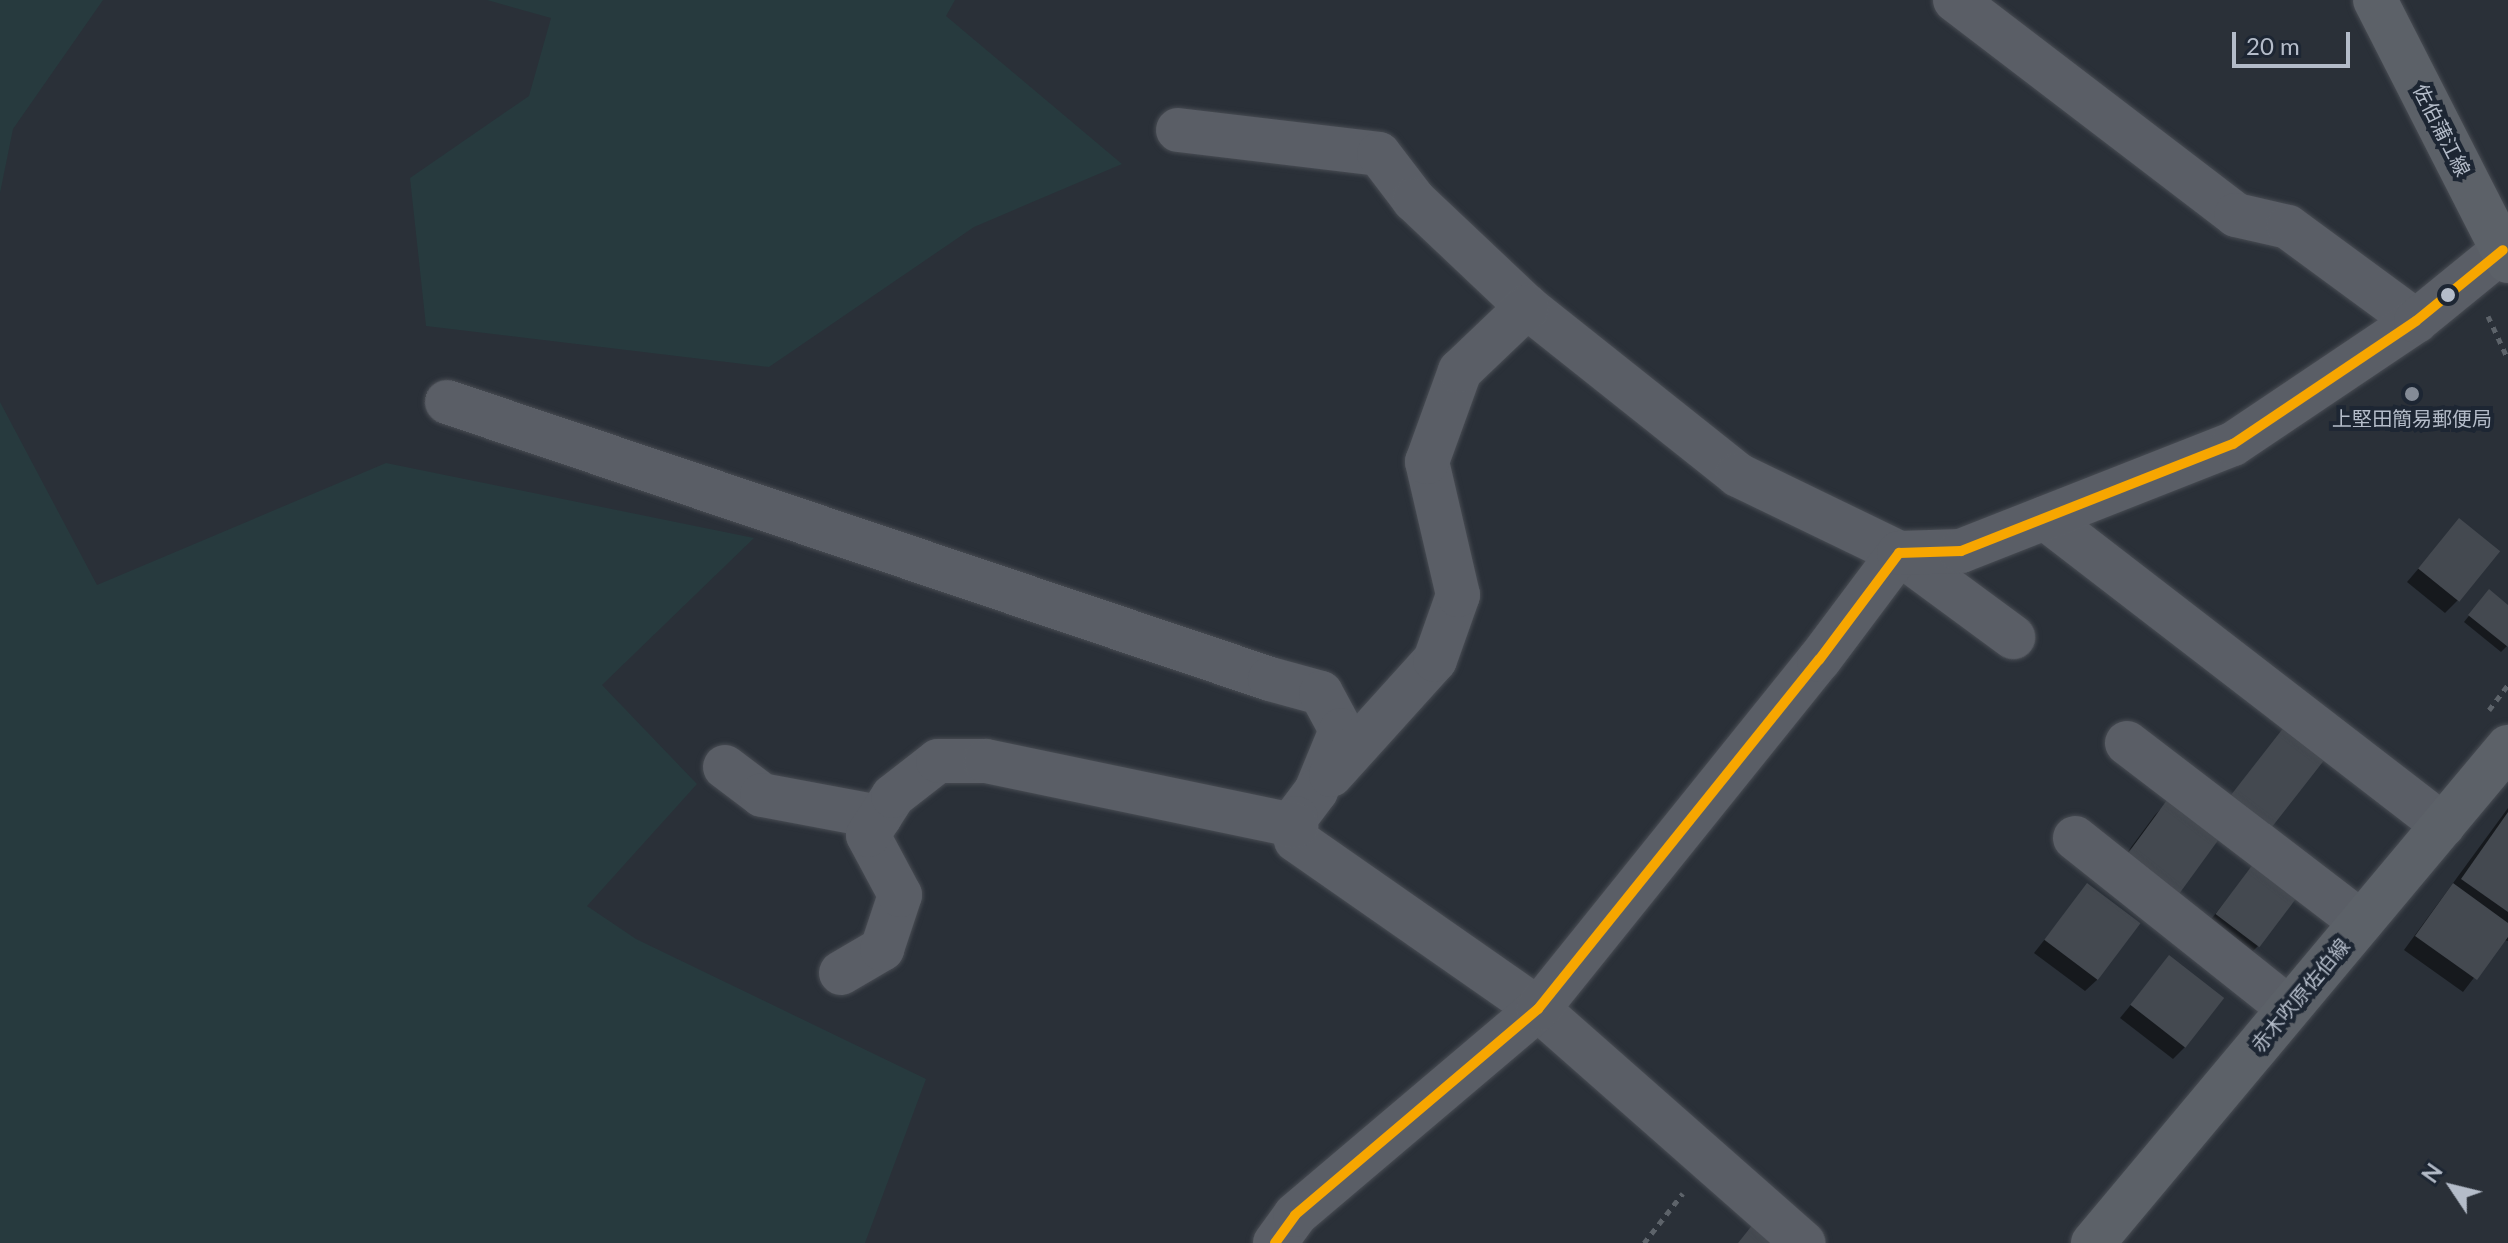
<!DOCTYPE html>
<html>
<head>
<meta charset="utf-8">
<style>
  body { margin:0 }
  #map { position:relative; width:2508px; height:1243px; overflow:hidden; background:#2a3038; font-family:Lato,"Noto Sans JP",sans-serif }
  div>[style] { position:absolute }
  .green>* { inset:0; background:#273a3e }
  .shadow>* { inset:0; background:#0007 }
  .building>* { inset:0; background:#444950; transform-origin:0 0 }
  .path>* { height:5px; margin-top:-2.5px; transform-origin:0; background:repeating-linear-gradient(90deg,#5d636a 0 6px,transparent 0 12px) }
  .roads { filter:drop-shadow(0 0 2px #484c53) drop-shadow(0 0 2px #484c53) }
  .minor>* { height:44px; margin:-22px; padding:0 22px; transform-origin:22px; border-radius:22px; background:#5a5e66 }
  .major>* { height:44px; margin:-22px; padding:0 22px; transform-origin:22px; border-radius:22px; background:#5c6168 }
  .bus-1>* { height:10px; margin:-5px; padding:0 5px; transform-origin:5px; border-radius:5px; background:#f7a600 }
  .dots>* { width:22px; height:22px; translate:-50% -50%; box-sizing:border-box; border:4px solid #1d2633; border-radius:50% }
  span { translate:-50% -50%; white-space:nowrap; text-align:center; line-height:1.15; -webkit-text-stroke:8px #1d2633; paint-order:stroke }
  .street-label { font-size:20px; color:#b4bcc9 }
  .poi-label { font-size:20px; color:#b4bcc9 }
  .north { position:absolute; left:2412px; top:1147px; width:80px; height:80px; -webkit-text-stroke:6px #1d2633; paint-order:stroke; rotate:305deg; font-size:22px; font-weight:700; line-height:32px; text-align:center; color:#b4bcc9 }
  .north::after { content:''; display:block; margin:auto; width:28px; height:36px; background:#b4bcc9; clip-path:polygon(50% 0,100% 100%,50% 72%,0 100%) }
  .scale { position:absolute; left:2232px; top:32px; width:118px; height:36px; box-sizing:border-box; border:4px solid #b4bcc9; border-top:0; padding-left:10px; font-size:24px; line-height:28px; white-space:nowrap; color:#b4bcc9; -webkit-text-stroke:6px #1d2633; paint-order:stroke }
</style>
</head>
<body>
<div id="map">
  <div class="green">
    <div style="clip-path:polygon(0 0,103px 0,13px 129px,0 193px)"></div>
    <div style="clip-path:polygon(487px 0,955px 0,946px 16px,1122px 164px,974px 227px,769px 367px,426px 326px,410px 178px,529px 96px,551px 18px)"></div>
    <div style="clip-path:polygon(0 402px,97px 585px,386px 463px,754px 538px,602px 685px,697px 784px,587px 906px,636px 939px,926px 1079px,865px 1243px,0 1243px)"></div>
  </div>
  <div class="shadow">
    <div style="clip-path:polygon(2459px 521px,2458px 600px,2445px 613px,2407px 582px)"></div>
    <div style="clip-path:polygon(2483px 598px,2508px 607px,2508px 645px,2501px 652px,2464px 622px)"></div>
    <div style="clip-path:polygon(2288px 725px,2252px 845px,2215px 815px)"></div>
    <div style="clip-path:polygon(2167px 803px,2112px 873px,2155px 815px)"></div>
    <div style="clip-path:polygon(2508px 808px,2508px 941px,2503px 940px,2463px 992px,2404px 950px)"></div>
    <div style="clip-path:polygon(2257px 861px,2259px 945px,2247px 957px,2205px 927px)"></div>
    <div style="clip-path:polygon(2087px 886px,2098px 979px,2085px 991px,2034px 953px)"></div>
    <div style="clip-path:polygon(2169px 958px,2186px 1046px,2173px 1059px,2120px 1018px)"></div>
  </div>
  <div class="building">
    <div style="left:2459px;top:518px;width:53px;height:65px;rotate:39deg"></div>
    <div style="clip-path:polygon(2489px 589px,2508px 605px,2508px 647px,2468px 615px)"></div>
    <div style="left:2288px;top:722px;width:52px;height:101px;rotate:38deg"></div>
    <div style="left:2167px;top:800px;width:65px;height:74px;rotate:36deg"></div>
    <div style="clip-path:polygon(2508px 812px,2508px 912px,2461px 879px)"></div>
    <div style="left:2257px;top:859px;width:55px;height:69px;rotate:37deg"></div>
    <div style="left:2087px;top:883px;width:67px;height:71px;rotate:37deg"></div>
    <div style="clip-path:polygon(2453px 883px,2508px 923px,2508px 937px,2477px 980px,2415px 936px)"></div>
    <div style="left:2169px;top:955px;width:70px;height:63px;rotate:38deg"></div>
    <div style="clip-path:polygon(1758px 1218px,1781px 1243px,1738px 1243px)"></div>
  </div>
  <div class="path">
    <div style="left:2488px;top:316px;width:47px;rotate:65.1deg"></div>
    <div style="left:2489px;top:710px;width:31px;rotate:-53deg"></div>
    <div style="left:1644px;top:1243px;width:63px;rotate:-52deg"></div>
  </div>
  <div class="roads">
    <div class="minor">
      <div style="left:1955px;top:0;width:354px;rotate:37.4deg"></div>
      <div style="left:2236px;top:215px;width:53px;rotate:13deg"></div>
      <div style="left:2288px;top:227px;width:159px;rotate:36.3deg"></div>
      <div style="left:1178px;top:130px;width:202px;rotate:6.8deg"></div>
      <div style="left:1379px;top:154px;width:58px;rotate:52.7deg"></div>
      <div style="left:1414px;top:200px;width:156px;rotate:43.4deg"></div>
      <div style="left:1527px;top:307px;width:270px;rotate:38.5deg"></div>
      <div style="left:1738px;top:475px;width:179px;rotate:25.8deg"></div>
      <div style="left:1899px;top:553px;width:142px;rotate:36.4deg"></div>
      <div style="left:447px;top:402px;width:868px;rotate:18.6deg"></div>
      <div style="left:1270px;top:679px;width:53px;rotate:15.4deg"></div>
      <div style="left:1321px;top:693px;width:42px;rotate:61.6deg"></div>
      <div style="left:1341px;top:730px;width:66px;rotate:112.3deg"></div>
      <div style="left:1316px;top:791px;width:34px;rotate:127deg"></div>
      <div style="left:1296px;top:818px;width:22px;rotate:90deg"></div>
      <div style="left:1296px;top:840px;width:295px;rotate:34.9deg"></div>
      <div style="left:1538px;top:1009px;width:354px;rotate:41.4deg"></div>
      <div style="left:2045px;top:518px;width:503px;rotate:37.65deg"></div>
      <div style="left:2127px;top:743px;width:295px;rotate:37.4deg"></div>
      <div style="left:725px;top:767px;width:46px;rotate:37.1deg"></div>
      <div style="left:762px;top:795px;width:120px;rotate:10.6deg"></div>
      <div style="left:1331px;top:775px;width:155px;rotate:-47.9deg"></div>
      <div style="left:1435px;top:660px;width:69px;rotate:-70.5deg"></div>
      <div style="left:1458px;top:595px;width:137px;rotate:-103.1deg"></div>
      <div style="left:1427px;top:462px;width:97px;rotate:-70.1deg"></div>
      <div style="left:1460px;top:371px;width:93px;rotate:-43.7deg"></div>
      <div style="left:2075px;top:838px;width:273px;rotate:38.5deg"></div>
      <div style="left:841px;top:973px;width:48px;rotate:-30.3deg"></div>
      <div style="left:882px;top:949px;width:57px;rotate:-71.6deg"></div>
      <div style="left:900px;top:895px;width:68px;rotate:-118.1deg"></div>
      <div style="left:868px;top:835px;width:46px;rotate:-57.3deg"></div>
      <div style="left:893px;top:796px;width:57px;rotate:-37.9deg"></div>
      <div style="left:938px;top:761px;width:48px"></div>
      <div style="left:986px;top:761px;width:317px;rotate:11.8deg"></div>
      <div style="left:1275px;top:1243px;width:34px;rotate:-54deg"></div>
      <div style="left:1295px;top:1215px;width:319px;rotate:-40.3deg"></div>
      <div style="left:1538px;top:1009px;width:448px;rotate:-51.2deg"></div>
      <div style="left:1819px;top:660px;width:134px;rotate:-53.2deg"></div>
      <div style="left:1899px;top:553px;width:62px;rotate:-1.8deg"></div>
      <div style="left:1961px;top:551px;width:292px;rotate:-21.5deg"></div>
      <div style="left:2233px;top:444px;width:220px;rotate:-33.9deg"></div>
      <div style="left:2416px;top:321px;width:112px;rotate:-39.2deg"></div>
    </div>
    <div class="major">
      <div style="left:2375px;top:0;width:293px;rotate:63deg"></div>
      <div style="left:2093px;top:1243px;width:647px;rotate:-50.08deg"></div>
    </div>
  </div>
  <div class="bus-1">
    <div style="left:1275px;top:1243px;width:34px;rotate:-54deg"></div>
    <div style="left:1295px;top:1215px;width:319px;rotate:-40.3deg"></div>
    <div style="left:1538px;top:1009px;width:448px;rotate:-51.2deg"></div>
    <div style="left:1819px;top:660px;width:134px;rotate:-53.2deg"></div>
    <div style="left:1899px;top:553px;width:62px;rotate:-1.8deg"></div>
    <div style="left:1961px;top:551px;width:292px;rotate:-21.5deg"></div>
    <div style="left:2233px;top:444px;width:220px;rotate:-33.9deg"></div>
    <div style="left:2416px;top:321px;width:112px;rotate:-39.2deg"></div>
  </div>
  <div class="dots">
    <div style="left:2448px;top:295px;background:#b4bcc9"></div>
    <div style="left:2412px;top:394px;background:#848b96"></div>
  </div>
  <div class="street-label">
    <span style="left:2442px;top:130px;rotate:63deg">佐伯蒲江線</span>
    <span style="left:2300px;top:995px;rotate:-50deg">赤木吹原佐伯線</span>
  </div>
  <div class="poi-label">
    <span style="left:2412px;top:418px">上堅田簡易郵便局</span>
  </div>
  <div class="north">N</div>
  <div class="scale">20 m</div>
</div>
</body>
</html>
